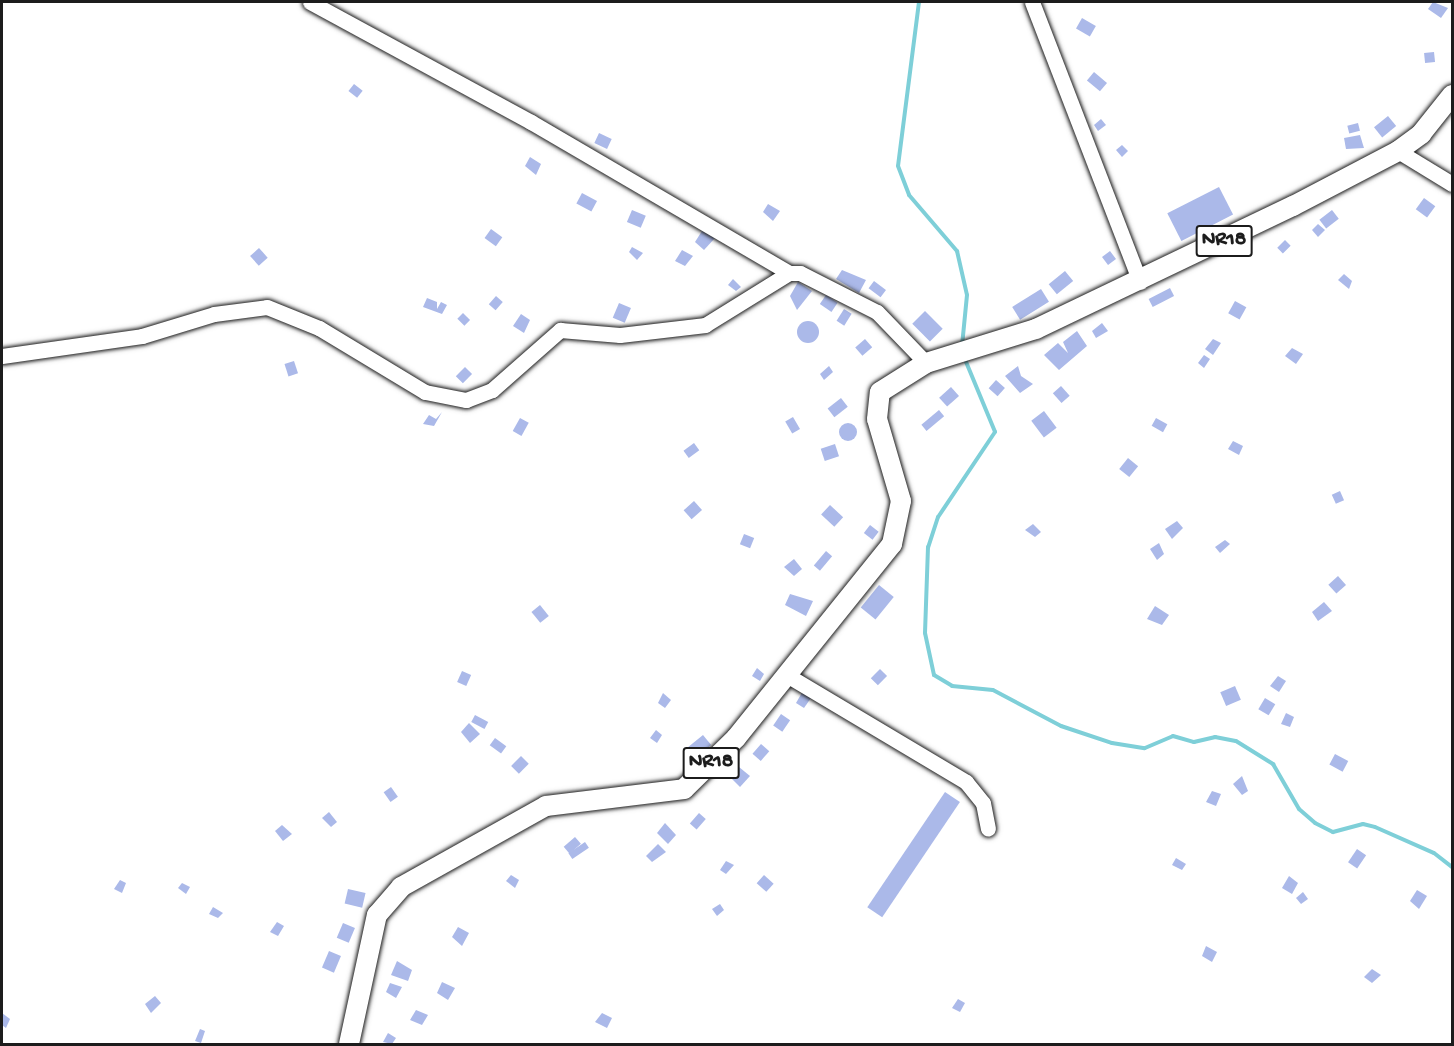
<!DOCTYPE html>
<html>
<head>
<meta charset="utf-8">
<style>
  body { margin:0 }
  #map { position:relative; width:1454px; height:1046px; overflow:hidden; background:#fff; font-family:"Gochi Hand",sans-serif }
  div>[style] { position:absolute }
  .stream>* { height:4px; margin:-2px; padding:0 2px; transform-origin:2px; border-radius:2px; background:#7ecfd8 }
  .building>* { inset:0; background:#abb9e9; transform-origin:0 0 }
  .round { border-radius:50% }
  .roads { filter:drop-shadow(0 0 2px #1c1c1c) drop-shadow(0 0 2px #1c1c1c) }
  .minor>* { height:15px; margin:-7.5px; padding:0 7.5px; transform-origin:7.5px; border-radius:7.5px; background:#fff }
  .major>* { height:20px; margin:-10px; padding:0 10px; transform-origin:10px; border-radius:10px; background:#fff }
  span { translate:-50% -50%; white-space:nowrap; text-align:center; line-height:1.15; -webkit-text-stroke:4.5px #fff; paint-order:stroke }
  .shield-label span { padding:2px 4px; background:#fff; border:2px solid; border-radius:4px; -webkit-text-stroke-width:0 }
  .shield-label { font-size:21px; color:#1c1c1c; font-weight:700 }
  .frame { position:absolute; inset:0; border:3px solid #1c1c1c; pointer-events:none }
</style>
</head>
<body>
<div id="map">
  <div class="stream">
    <div style="left:919px;top:2px;width:165px;rotate:97.3deg"></div>
    <div style="left:898px;top:166px;width:31px;rotate:69deg"></div>
    <div style="left:909px;top:195px;width:74px;rotate:49.4deg"></div>
    <div style="left:957px;top:251px;width:45px;rotate:77.2deg"></div>
    <div style="left:967px;top:295px;width:51px;rotate:95.6deg"></div>
    <div style="left:964px;top:357px;width:81px;rotate:67.5deg"></div>
    <div style="left:995px;top:432px;width:102px;rotate:123.8deg"></div>
    <div style="left:938px;top:517px;width:32px;rotate:108deg"></div>
    <div style="left:928px;top:547px;width:86px;rotate:92deg"></div>
    <div style="left:925px;top:633px;width:43px;rotate:77.9deg"></div>
    <div style="left:934px;top:675px;width:21px;rotate:31deg"></div>
    <div style="left:952px;top:686px;width:41px;rotate:5.6deg"></div>
    <div style="left:993px;top:690px;width:77px;rotate:27.9deg"></div>
    <div style="left:1061px;top:726px;width:54px;rotate:18.4deg"></div>
    <div style="left:1112px;top:743px;width:33px;rotate:9deg"></div>
    <div style="left:1145px;top:748px;width:30px;rotate:-23deg"></div>
    <div style="left:1173px;top:736px;width:22px;rotate:16deg"></div>
    <div style="left:1194px;top:742px;width:22px;rotate:-13deg"></div>
    <div style="left:1215px;top:737px;width:21px;rotate:11deg"></div>
    <div style="left:1236px;top:741px;width:44px;rotate:31.9deg"></div>
    <div style="left:1273px;top:764px;width:52px;rotate:60deg"></div>
    <div style="left:1299px;top:809px;width:21px;rotate:41deg"></div>
    <div style="left:1315px;top:823px;width:20px;rotate:27deg"></div>
    <div style="left:1333px;top:832px;width:31px;rotate:-15deg"></div>
    <div style="left:1363px;top:824px;width:12px;rotate:14deg"></div>
    <div style="left:1375px;top:827px;width:64px;rotate:23.8deg"></div>
    <div style="left:1434px;top:853px;width:23px;rotate:38deg"></div>
  </div>
  <div class="building">
    <div style="clip-path:polygon(1433px 2px,1448px 8px,1441px 18px,1428px 9px)"></div>
    <div style="left:1082px;top:18px;width:16px;height:12px;rotate:30deg"></div>
    <div style="left:1434px;top:52px;width:10px;height:10px;rotate:84deg"></div>
    <div style="left:1094px;top:72px;width:17px;height:11px;rotate:40deg"></div>
    <div style="left:354px;top:84px;width:11px;height:9px;rotate:38deg"></div>
    <div style="left:1388px;top:116px;width:13px;height:18px;rotate:51deg"></div>
    <div style="clip-path:polygon(1101px 119px,1106px 125px,1098px 131px,1094px 125px)"></div>
    <div style="left:1358px;top:123px;width:8px;height:11px;rotate:76deg"></div>
    <div style="left:599px;top:133px;width:14px;height:11px;rotate:25deg"></div>
    <div style="clip-path:polygon(1360px 135px,1364px 148px,1346px 149px,1344px 138px)"></div>
    <div style="clip-path:polygon(1122px 145px,1128px 151px,1122px 157px,1116px 150px)"></div>
    <div style="clip-path:polygon(530px 157px,541px 164px,536px 175px,525px 166px)"></div>
    <div style="left:1219px;top:187px;width:31px;height:58px;rotate:63deg"></div>
    <div style="left:582px;top:193px;width:17px;height:12px;rotate:28deg"></div>
    <div style="left:1424px;top:198px;width:14px;height:14px;rotate:36deg"></div>
    <div style="clip-path:polygon(768px 204px,780px 211px,773px 221px,763px 212px)"></div>
    <div style="left:632px;top:210px;width:15px;height:13px;rotate:23deg"></div>
    <div style="left:1332px;top:210px;width:11px;height:16px;rotate:52deg"></div>
    <div style="clip-path:polygon(1318px 224px,1325px 230px,1318px 237px,1312px 230px)"></div>
    <div style="left:491px;top:229px;width:14px;height:11px;rotate:36deg"></div>
    <div style="clip-path:polygon(702px 231px,715px 238px,704px 250px,695px 242px)"></div>
    <div style="left:1285px;top:240px;width:8px;height:11px;rotate:45deg"></div>
    <div style="clip-path:polygon(632px 247px,643px 253px,637px 260px,629px 252px)"></div>
    <div style="left:259px;top:248px;width:13px;height:12px;rotate:48deg"></div>
    <div style="clip-path:polygon(682px 250px,693px 256px,685px 266px,675px 261px)"></div>
    <div style="left:1110px;top:251px;width:10px;height:10px;rotate:53deg"></div>
    <div style="clip-path:polygon(842px 270px,866px 280px,859px 293px,836px 279px)"></div>
    <div style="left:1065px;top:271px;width:13px;height:21px;rotate:51deg"></div>
    <div style="clip-path:polygon(1344px 274px,1352px 281px,1349px 289px,1338px 280px)"></div>
    <div style="clip-path:polygon(733px 279px,741px 287px,736px 291px,728px 285px)"></div>
    <div style="left:874px;top:281px;width:15px;height:9px;rotate:37deg"></div>
    <div style="clip-path:polygon(798px 282px,812px 291px,797px 310px,790px 296px)"></div>
    <div style="left:1170px;top:288px;width:9px;height:24px;rotate:63deg"></div>
    <div style="left:1041px;top:289px;width:15px;height:34px;rotate:58deg"></div>
    <div style="left:826px;top:295px;width:14px;height:11px;rotate:34deg"></div>
    <div style="left:496px;top:296px;width:9px;height:11px;rotate:41deg"></div>
    <div style="clip-path:polygon(427px 298px,437px 302px,437px 309px,441px 302px,447px 305px,442px 314px,423px 307px)"></div>
    <div style="left:1235px;top:301px;width:13px;height:14px;rotate:29deg"></div>
    <div style="left:619px;top:303px;width:13px;height:16px;rotate:23deg"></div>
    <div style="left:844px;top:309px;width:9px;height:14px;rotate:32deg"></div>
    <div style="left:925px;top:311px;width:25px;height:18px;rotate:45deg"></div>
    <div style="left:463px;top:313px;width:10px;height:8px;rotate:45deg"></div>
    <div style="clip-path:polygon(521px 314px,530px 320px,524px 333px,513px 326px)"></div>
    <div class="round" style="left:797px;top:321px;width:22px;height:22px"></div>
    <div style="clip-path:polygon(1102px 323px,1108px 331px,1096px 338px,1092px 331px)"></div>
    <div style="clip-path:polygon(1077px 331px,1087px 346px,1059px 370px,1044px 355px,1058px 343px,1068px 353px,1063px 342px)"></div>
    <div style="left:865px;top:339px;width:11px;height:13px;rotate:49deg"></div>
    <div style="clip-path:polygon(1213px 339px,1221px 343px,1213px 355px,1205px 349px)"></div>
    <div style="clip-path:polygon(1292px 348px,1303px 354px,1296px 364px,1285px 356px)"></div>
    <div style="clip-path:polygon(1204px 355px,1210px 359px,1204px 368px,1198px 363px)"></div>
    <div style="left:294px;top:361px;width:13px;height:10px;rotate:72deg"></div>
    <div style="clip-path:polygon(829px 366px,833px 372px,824px 380px,820px 374px)"></div>
    <div style="clip-path:polygon(1018px 366px,1021px 376px,1033px 384px,1020px 393px,1005px 376px)"></div>
    <div style="left:465px;top:367px;width:10px;height:13px;rotate:45deg"></div>
    <div style="left:996px;top:380px;width:12px;height:11px;rotate:42deg"></div>
    <div style="left:1061px;top:386px;width:13px;height:11px;rotate:48deg"></div>
    <div style="left:951px;top:387px;width:12px;height:16px;rotate:48deg"></div>
    <div style="left:841px;top:398px;width:11px;height:17px;rotate:52deg"></div>
    <div style="left:939px;top:410px;width:8px;height:23px;rotate:50deg"></div>
    <div style="left:1044px;top:411px;width:21px;height:16px;rotate:53deg"></div>
    <div style="clip-path:polygon(442px 412px,434px 426px,423px 424px,429px 415px,436px 419px)"></div>
    <div style="left:793px;top:417px;width:14px;height:9px;rotate:60deg"></div>
    <div style="left:520px;top:418px;width:10px;height:15px;rotate:29deg"></div>
    <div style="left:1156px;top:418px;width:13px;height:9px;rotate:29deg"></div>
    <div class="round" style="left:839px;top:423px;width:18px;height:18px"></div>
    <div style="clip-path:polygon(1233px 441px,1243px 446px,1239px 455px,1228px 449px)"></div>
    <div style="left:694px;top:443px;width:9px;height:13px;rotate:54deg"></div>
    <div style="left:835px;top:444px;width:13px;height:15px;rotate:72deg"></div>
    <div style="left:1128px;top:458px;width:13px;height:14px;rotate:39deg"></div>
    <div style="left:1340px;top:491px;width:10px;height:9px;rotate:66deg"></div>
    <div style="left:694px;top:501px;width:12px;height:14px;rotate:48deg"></div>
    <div style="left:830px;top:505px;width:18px;height:13px;rotate:43deg"></div>
    <div style="clip-path:polygon(1177px 521px,1183px 528px,1172px 539px,1165px 529px)"></div>
    <div style="clip-path:polygon(1033px 524px,1041px 532px,1035px 537px,1025px 530px)"></div>
    <div style="left:870px;top:525px;width:11px;height:10px;rotate:38deg"></div>
    <div style="left:744px;top:534px;width:11px;height:11px;rotate:22deg"></div>
    <div style="clip-path:polygon(1225px 540px,1230px 544px,1220px 553px,1215px 547px)"></div>
    <div style="clip-path:polygon(1159px 543px,1164px 554px,1157px 560px,1150px 549px)"></div>
    <div style="left:826px;top:551px;width:8px;height:19px;rotate:40deg"></div>
    <div style="clip-path:polygon(794px 559px,802px 569px,794px 576px,784px 567px)"></div>
    <div style="left:1338px;top:576px;width:12px;height:13px;rotate:48deg"></div>
    <div style="left:879px;top:585px;width:19px;height:29px;rotate:39deg"></div>
    <div style="clip-path:polygon(790px 594px,813px 601px,806px 616px,785px 605px)"></div>
    <div style="clip-path:polygon(1324px 602px,1332px 611px,1318px 621px,1312px 612px)"></div>
    <div style="left:540px;top:605px;width:14px;height:11px;rotate:51deg"></div>
    <div style="clip-path:polygon(1155px 606px,1169px 615px,1162px 625px,1147px 619px)"></div>
    <div style="clip-path:polygon(757px 668px,764px 674px,760px 681px,752px 676px)"></div>
    <div style="left:880px;top:669px;width:10px;height:13px;rotate:45deg"></div>
    <div style="left:462px;top:671px;width:10px;height:12px;rotate:24deg"></div>
    <div style="clip-path:polygon(1278px 676px,1286px 681px,1279px 692px,1270px 686px)"></div>
    <div style="left:1235px;top:686px;width:15px;height:16px;rotate:67deg"></div>
    <div style="clip-path:polygon(803px 691px,811px 698px,804px 708px,796px 703px)"></div>
    <div style="clip-path:polygon(663px 693px,671px 700px,665px 708px,658px 703px)"></div>
    <div style="left:1265px;top:698px;width:12px;height:13px;rotate:31deg"></div>
    <div style="clip-path:polygon(1286px 713px,1294px 717px,1290px 727px,1281px 724px)"></div>
    <div style="left:781px;top:714px;width:11px;height:14px;rotate:34deg"></div>
    <div style="left:475px;top:715px;width:15px;height:8px;rotate:28deg"></div>
    <div style="clip-path:polygon(469px 723px,480px 734px,470px 743px,461px 732px)"></div>
    <div style="clip-path:polygon(656px 730px,662px 735px,657px 743px,650px 738px)"></div>
    <div style="left:703px;top:735px;width:13px;height:19px;rotate:51deg"></div>
    <div style="left:495px;top:738px;width:14px;height:9px;rotate:36deg"></div>
    <div style="left:761px;top:744px;width:11px;height:13px;rotate:41deg"></div>
    <div style="left:1335px;top:754px;width:15px;height:12px;rotate:28deg"></div>
    <div style="left:521px;top:756px;width:11px;height:14px;rotate:45deg"></div>
    <div style="clip-path:polygon(739px 767px,750px 776px,740px 787px,732px 779px)"></div>
    <div style="clip-path:polygon(1242px 776px,1248px 791px,1242px 795px,1233px 784px)"></div>
    <div style="left:391px;top:787px;width:12px;height:9px;rotate:55deg"></div>
    <div style="clip-path:polygon(1212px 791px,1221px 794px,1216px 806px,1206px 802px)"></div>
    <div style="left:945px;top:792px;width:18px;height:139px;rotate:34deg"></div>
    <div style="clip-path:polygon(329px 812px,337px 822px,331px 827px,322px 818px)"></div>
    <div style="left:699px;top:813px;width:9px;height:14px;rotate:41deg"></div>
    <div style="clip-path:polygon(665px 823px,676px 835px,668px 844px,657px 833px)"></div>
    <div style="clip-path:polygon(282px 825px,292px 834px,283px 841px,275px 831px)"></div>
    <div style="left:575px;top:837px;width:9px;height:15px;rotate:49deg"></div>
    <div style="left:585px;top:842px;width:7px;height:20px;rotate:56deg"></div>
    <div style="clip-path:polygon(658px 844px,666px 852px,652px 862px,646px 856px)"></div>
    <div style="left:1357px;top:849px;width:11px;height:16px;rotate:34deg"></div>
    <div style="clip-path:polygon(1176px 858px,1186px 864px,1182px 870px,1172px 865px)"></div>
    <div style="clip-path:polygon(726px 861px,734px 865px,726px 874px,720px 870px)"></div>
    <div style="clip-path:polygon(511px 875px,519px 880px,515px 888px,506px 881px)"></div>
    <div style="left:764px;top:875px;width:13px;height:11px;rotate:42deg"></div>
    <div style="clip-path:polygon(1289px 876px,1298px 883px,1292px 894px,1282px 888px)"></div>
    <div style="clip-path:polygon(120px 880px,126px 883px,122px 893px,114px 889px)"></div>
    <div style="clip-path:polygon(182px 883px,190px 887px,186px 894px,178px 888px)"></div>
    <div style="left:348px;top:889px;width:18px;height:15px;rotate:13deg"></div>
    <div style="clip-path:polygon(1417px 890px,1427px 896px,1419px 909px,1410px 901px)"></div>
    <div style="clip-path:polygon(1303px 892px,1308px 899px,1301px 904px,1296px 898px)"></div>
    <div style="clip-path:polygon(720px 904px,724px 910px,717px 916px,712px 909px)"></div>
    <div style="clip-path:polygon(213px 907px,223px 913px,218px 918px,209px 914px)"></div>
    <div style="clip-path:polygon(277px 922px,284px 926px,278px 936px,270px 932px)"></div>
    <div style="left:343px;top:923px;width:13px;height:16px;rotate:23deg"></div>
    <div style="clip-path:polygon(458px 927px,469px 933px,462px 946px,452px 937px)"></div>
    <div style="clip-path:polygon(1206px 946px,1217px 952px,1212px 962px,1202px 956px)"></div>
    <div style="left:329px;top:951px;width:13px;height:18px;rotate:23deg"></div>
    <div style="clip-path:polygon(397px 961px,412px 970px,408px 981px,391px 975px)"></div>
    <div style="clip-path:polygon(1372px 969px,1381px 975px,1372px 983px,1364px 977px)"></div>
    <div style="clip-path:polygon(442px 982px,455px 988px,448px 1000px,437px 993px)"></div>
    <div style="clip-path:polygon(390px 983px,402px 987px,396px 998px,386px 992px)"></div>
    <div style="clip-path:polygon(155px 996px,161px 1003px,151px 1013px,145px 1004px)"></div>
    <div style="clip-path:polygon(958px 999px,965px 1003px,960px 1012px,952px 1008px)"></div>
    <div style="clip-path:polygon(416px 1010px,428px 1015px,422px 1025px,410px 1020px)"></div>
    <div style="clip-path:polygon(2px 1013px,10px 1019px,6px 1028px,2px 1025px)"></div>
    <div style="clip-path:polygon(602px 1013px,612px 1018px,607px 1028px,595px 1022px)"></div>
    <div style="clip-path:polygon(200px 1029px,205px 1031px,201px 1043px,195px 1041px)"></div>
    <div style="clip-path:polygon(388px 1033px,396px 1038px,392px 1044px,383px 1042px)"></div>
  </div>
  <div class="roads">
    <div class="minor">
      <div style="left:310px;top:2px;width:251px;rotate:28.5deg"></div>
      <div style="left:531px;top:122px;width:299px;rotate:30.3deg"></div>
      <div style="left:1032px;top:2px;width:300px;rotate:68.9deg"></div>
      <div style="left:1398px;top:151px;width:63px;rotate:31.4deg"></div>
      <div style="left:2px;top:356px;width:141px;rotate:-8.1deg"></div>
      <div style="left:142px;top:336px;width:75px;rotate:-17deg"></div>
      <div style="left:214px;top:314px;width:53px;rotate:-7.5deg"></div>
      <div style="left:267px;top:307px;width:56px;rotate:22deg"></div>
      <div style="left:319px;top:328px;width:124px;rotate:31.1deg"></div>
      <div style="left:425px;top:392px;width:42px;rotate:11deg"></div>
      <div style="left:466px;top:400px;width:28px;rotate:-21deg"></div>
      <div style="left:492px;top:390px;width:91px;rotate:-41.4deg"></div>
      <div style="left:560px;top:330px;width:60px;rotate:4.8deg"></div>
      <div style="left:620px;top:335px;width:86px;rotate:-6.7deg"></div>
      <div style="left:705px;top:325px;width:99px;rotate:-31.8deg"></div>
      <div style="left:789px;top:273px;width:11px"></div>
      <div style="left:800px;top:273px;width:86px;rotate:26.9deg"></div>
      <div style="left:877px;top:312px;width:71px;rotate:46.1deg"></div>
      <div style="left:785px;top:674px;width:211px;rotate:30.8deg"></div>
      <div style="left:966px;top:782px;width:27px;rotate:51deg"></div>
      <div style="left:983px;top:803px;width:26px;rotate:79deg"></div>
    </div>
    <div class="major">
      <div style="left:349px;top:1044px;width:132px;rotate:-77.8deg"></div>
      <div style="left:377px;top:915px;width:37px;rotate:-49deg"></div>
      <div style="left:401px;top:887px;width:166px;rotate:-29.2deg"></div>
      <div style="left:546px;top:806px;width:139px;rotate:-7deg"></div>
      <div style="left:684px;top:789px;width:73px;rotate:-44.4deg"></div>
      <div style="left:736px;top:738px;width:249px;rotate:-51.2deg"></div>
      <div style="left:892px;top:544px;width:44px;rotate:-78.2deg"></div>
      <div style="left:901px;top:501px;width:85px;rotate:-106.3deg"></div>
      <div style="left:877px;top:419px;width:27px;rotate:-84deg"></div>
      <div style="left:880px;top:392px;width:54px;rotate:-32.2deg"></div>
      <div style="left:926px;top:363px;width:115px;rotate:-17.2deg"></div>
      <div style="left:1036px;top:329px;width:285px;rotate:-25.6deg"></div>
      <div style="left:1293px;top:206px;width:119px;rotate:-27.6deg"></div>
      <div style="left:1398px;top:151px;width:29px;rotate:-36deg"></div>
      <div style="left:1421px;top:134px;width:50px;rotate:-51.5deg"></div>
    </div>
  </div>
  <div class="shield-label">
    <span style="left:1224px;top:241px">NR18</span>
    <span style="left:711px;top:763px">NR18</span>
  </div>
  <div class="frame"></div>
</div>
</body>
</html>
